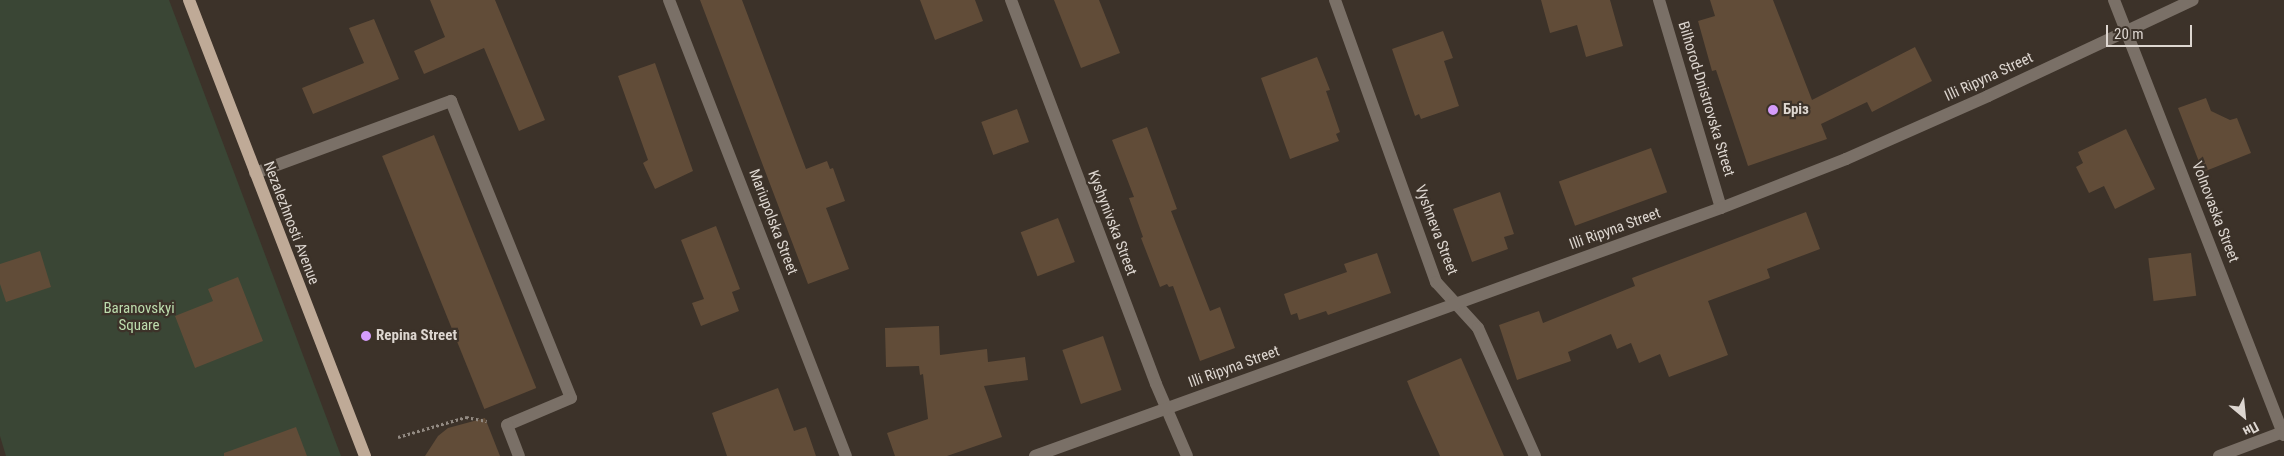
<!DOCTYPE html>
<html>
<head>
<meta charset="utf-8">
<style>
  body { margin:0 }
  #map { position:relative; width:2284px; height:456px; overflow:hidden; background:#3c3229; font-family:"Roboto Condensed",sans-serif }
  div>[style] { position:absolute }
  .green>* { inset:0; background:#3a4635 }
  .building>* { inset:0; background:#614c38; transform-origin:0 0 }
  .path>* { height:3px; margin-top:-1.5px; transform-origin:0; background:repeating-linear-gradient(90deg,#928a82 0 2.5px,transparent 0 5px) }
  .minor>* { height:12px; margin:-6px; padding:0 6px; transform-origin:6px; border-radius:6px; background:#7a7067 }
  .major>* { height:12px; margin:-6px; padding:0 6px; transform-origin:6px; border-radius:6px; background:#bfaa97 }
  .dots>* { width:14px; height:14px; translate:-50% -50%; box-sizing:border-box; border:2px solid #3c3229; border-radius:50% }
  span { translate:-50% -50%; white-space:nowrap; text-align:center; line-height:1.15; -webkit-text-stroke:4.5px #3c3229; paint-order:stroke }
  .street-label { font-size:15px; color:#ddd6d0 }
  .poi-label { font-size:15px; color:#ddd6d0; font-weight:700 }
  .left { translate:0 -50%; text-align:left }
  .park-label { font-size:15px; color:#bcdcad }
  .north { position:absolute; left:2219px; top:391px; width:50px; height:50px; -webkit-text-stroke:4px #3c3229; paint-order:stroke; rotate:152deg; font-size:14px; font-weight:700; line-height:20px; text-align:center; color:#ddd6d0 }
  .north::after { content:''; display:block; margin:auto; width:18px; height:22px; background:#ddd6d0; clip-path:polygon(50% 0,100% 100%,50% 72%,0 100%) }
  .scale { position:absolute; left:2106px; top:25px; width:86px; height:22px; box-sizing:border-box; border:2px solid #ddd6d0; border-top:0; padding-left:6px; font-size:15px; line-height:18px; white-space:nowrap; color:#ddd6d0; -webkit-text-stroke:4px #3c3229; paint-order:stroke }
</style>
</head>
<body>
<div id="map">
  <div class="green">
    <div style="clip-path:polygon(0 0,169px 0,341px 456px,6px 456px,0 436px)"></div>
  </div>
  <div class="building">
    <div style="clip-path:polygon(430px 0,495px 0,545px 120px,519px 131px,484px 48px,424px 74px,414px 51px,445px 37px)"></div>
    <div style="clip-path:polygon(700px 0,742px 0,806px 169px,827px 161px,830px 169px,833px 168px,845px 201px,826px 208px,849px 269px,808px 284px)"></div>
    <div style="clip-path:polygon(920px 0,975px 0,983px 21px,935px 40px)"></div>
    <div style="clip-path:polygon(1054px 0,1099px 0,1120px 53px,1081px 68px)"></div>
    <div style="clip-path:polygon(1541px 0,1610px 0,1623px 46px,1586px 57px,1577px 25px,1550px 33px)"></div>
    <div style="clip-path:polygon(1710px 0,1773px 0,1812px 100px,1915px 47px,1932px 81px,1872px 112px,1867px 102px,1821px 124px,1827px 139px,1748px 166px,1716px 70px,1712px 71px,1698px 21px,1715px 16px)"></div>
    <div style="clip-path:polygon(374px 19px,399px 79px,313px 114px,302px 88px,364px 63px,349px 28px)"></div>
    <div style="clip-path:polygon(1443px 31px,1453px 58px,1444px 61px,1459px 106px,1421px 119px,1419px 114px,1415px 116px,1392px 49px)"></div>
    <div style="clip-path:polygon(1317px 57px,1330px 90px,1326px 91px,1340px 132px,1336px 134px,1339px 141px,1290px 159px,1261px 78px)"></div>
    <div style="clip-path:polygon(655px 63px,693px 171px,655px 189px,643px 163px,648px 160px,618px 76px)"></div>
    <div style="clip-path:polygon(2206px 98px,2211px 111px,2230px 120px,2237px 118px,2251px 153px,2203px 172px,2178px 108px)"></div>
    <div style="left:1017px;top:109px;width:35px;height:38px;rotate:70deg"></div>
    <div style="clip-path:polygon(1147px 127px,1177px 209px,1171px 211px,1210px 311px,1220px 307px,1235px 348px,1200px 361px,1173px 286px,1169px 287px,1167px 284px,1160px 287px,1141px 238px,1143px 237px,1129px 198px,1134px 197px,1112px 140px)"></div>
    <div style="clip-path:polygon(2126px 129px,2155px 189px,2115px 209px,2104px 186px,2089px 193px,2076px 167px,2083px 163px,2078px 152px)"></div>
    <div style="left:434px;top:135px;width:273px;height:56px;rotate:68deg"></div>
    <div style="left:1651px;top:148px;width:47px;height:98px;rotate:70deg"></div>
    <div style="clip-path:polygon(1500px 192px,1514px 234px,1504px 237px,1508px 249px,1472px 262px,1453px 209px)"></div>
    <div style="clip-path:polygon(1806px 212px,1820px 249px,1767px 269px,1770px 278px,1708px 301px,1728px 355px,1669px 377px,1660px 354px,1639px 363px,1631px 343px,1617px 349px,1611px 334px,1568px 352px,1571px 361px,1517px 380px,1499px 325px,1539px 311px,1543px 323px,1635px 286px,1632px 278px)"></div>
    <div style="left:1058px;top:218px;width:47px;height:40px;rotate:69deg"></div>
    <div style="clip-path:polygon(716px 226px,740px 289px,732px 292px,739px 311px,701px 326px,692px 303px,704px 299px,681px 240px)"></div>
    <div style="clip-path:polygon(40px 251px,51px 287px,6px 302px,0 284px,0 264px)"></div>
    <div style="clip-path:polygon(1377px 253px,1391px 293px,1328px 315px,1326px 311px,1299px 320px,1297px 313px,1291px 315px,1284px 294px,1347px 272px,1344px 264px)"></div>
    <div style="left:2191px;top:253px;width:43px;height:43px;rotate:83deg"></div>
    <div style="clip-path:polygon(238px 277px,263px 341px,195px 368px,175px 316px,213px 301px,208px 289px)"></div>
    <div style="clip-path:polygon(939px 326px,940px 355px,987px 349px,988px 362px,1025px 357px,1028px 380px,984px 386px,1002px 437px,947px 456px,895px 456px,887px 433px,928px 419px,923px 374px,920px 375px,919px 366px,886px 367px,885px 328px)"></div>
    <div style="left:1103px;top:336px;width:57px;height:43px;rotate:71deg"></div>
    <div style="clip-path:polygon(1461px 358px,1468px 374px,1504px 456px,1440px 456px,1414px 398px,1407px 381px)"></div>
    <div style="clip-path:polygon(778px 388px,794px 431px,806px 427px,816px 456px,727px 456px,712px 413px)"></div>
    <div style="clip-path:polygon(485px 418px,500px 456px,425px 456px,438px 436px,448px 428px)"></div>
    <div style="clip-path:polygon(296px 427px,307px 456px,224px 456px,224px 453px)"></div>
  </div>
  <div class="path">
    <div style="left:398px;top:437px;width:71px;rotate:-16.4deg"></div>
    <div style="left:466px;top:417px;width:21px;rotate:11deg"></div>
  </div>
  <div class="minor">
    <div style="left:669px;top:0;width:489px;rotate:68.8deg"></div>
    <div style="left:1011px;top:0;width:410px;rotate:69.3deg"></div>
    <div style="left:1156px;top:384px;width:78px;rotate:66.7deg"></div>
    <div style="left:1335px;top:0;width:300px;rotate:70.3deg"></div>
    <div style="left:1436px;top:282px;width:62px;rotate:47.6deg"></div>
    <div style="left:1478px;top:328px;width:140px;rotate:66deg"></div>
    <div style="left:1659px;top:0;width:217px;rotate:73.4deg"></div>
    <div style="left:2114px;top:0;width:467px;rotate:68.7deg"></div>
    <div style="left:255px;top:173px;width:209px;rotate:-20.2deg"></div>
    <div style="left:451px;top:101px;width:320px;rotate:68deg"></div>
    <div style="left:571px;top:398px;width:69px;rotate:157.1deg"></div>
    <div style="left:507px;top:425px;width:33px;rotate:69deg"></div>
    <div style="left:1035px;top:456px;width:729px;rotate:-19.88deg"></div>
    <div style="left:1721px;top:208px;width:134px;rotate:-21.4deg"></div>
    <div style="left:1846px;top:159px;width:155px;rotate:-23.9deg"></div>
    <div style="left:1988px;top:96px;width:226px;rotate:-25.1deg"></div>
    <div style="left:2219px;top:456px;width:68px;rotate:-20.6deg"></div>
  </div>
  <div class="major">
    <div style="left:189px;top:0;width:489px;rotate:68.9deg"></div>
  </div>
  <div class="dots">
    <div style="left:1773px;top:110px;background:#d59cfb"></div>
    <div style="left:366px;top:336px;background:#d59cfb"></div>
  </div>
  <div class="street-label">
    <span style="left:1989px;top:77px;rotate:-25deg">Illi Ripyna Street</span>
    <span style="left:1706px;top:99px;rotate:73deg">Bilhorod-Dnistrovska Street</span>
    <span style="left:2215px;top:212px;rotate:69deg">Volnovaska Street</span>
    <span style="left:773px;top:222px;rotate:69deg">Mariupolska Street</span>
    <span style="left:291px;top:223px;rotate:69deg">Nezalezhnosti Avenue</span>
    <span style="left:1112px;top:223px;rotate:69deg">Kyshynivska Street</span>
    <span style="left:1615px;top:229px;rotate:-20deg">Illi Ripyna Street</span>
    <span style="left:1436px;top:230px;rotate:69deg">Vyshneva Street</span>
    <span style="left:1234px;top:367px;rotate:-20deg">Illi Ripyna Street</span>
  </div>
  <div class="poi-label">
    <span class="left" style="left:1783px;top:110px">Бріз</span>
    <span class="left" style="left:376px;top:336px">Repina Street</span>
  </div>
  <div class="park-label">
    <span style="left:139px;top:317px">Baranovskyi<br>Square</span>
  </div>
  <div class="north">Пн</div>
  <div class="scale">20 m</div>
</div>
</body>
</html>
